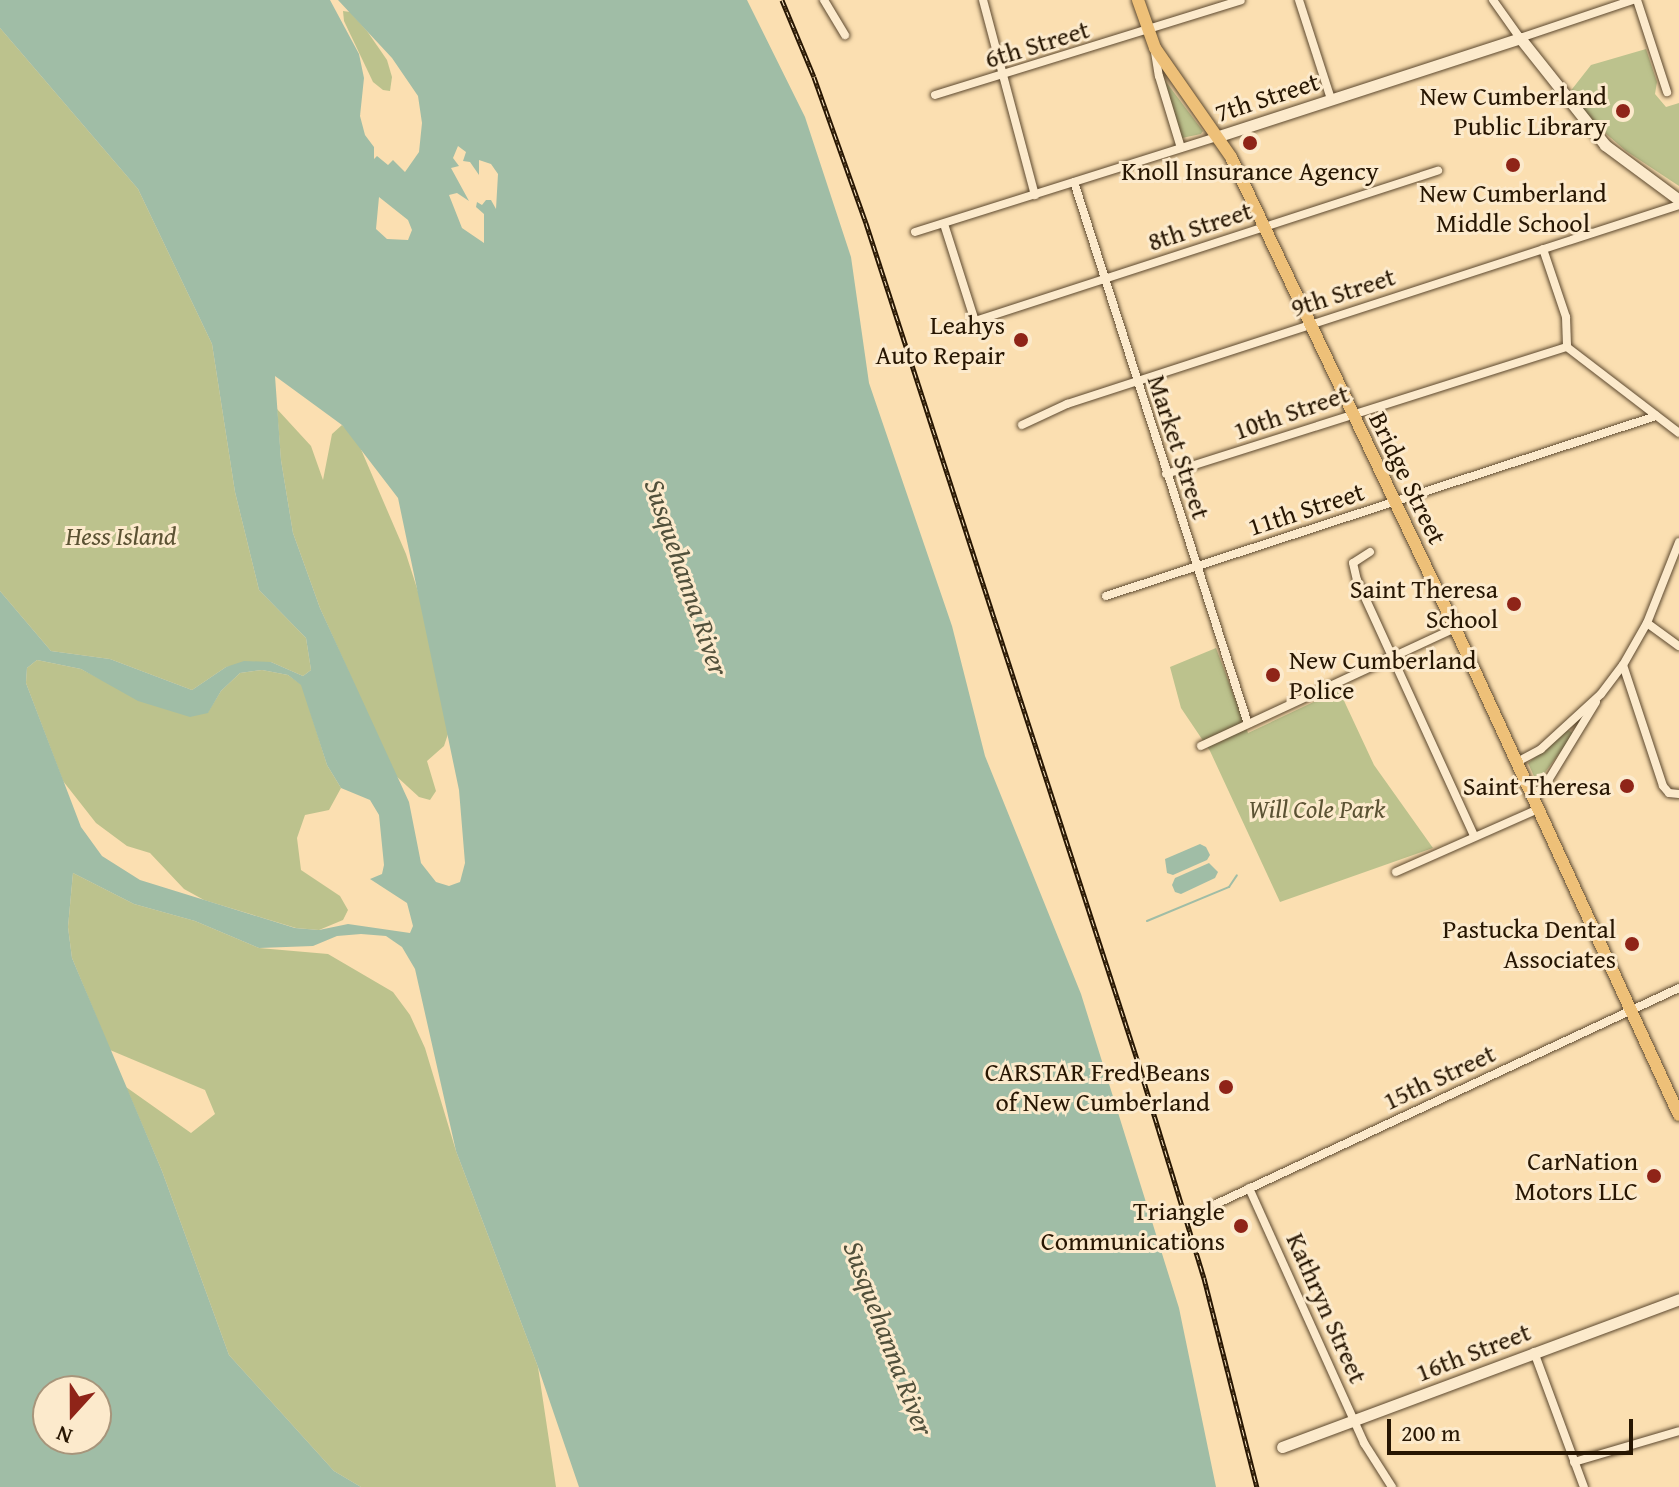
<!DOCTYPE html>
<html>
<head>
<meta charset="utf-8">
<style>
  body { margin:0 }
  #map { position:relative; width:1679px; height:1487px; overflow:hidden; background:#fbdfb1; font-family:"Gentium Book Plus",serif }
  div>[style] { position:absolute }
  .green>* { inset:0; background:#bcc28d }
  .water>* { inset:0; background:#a0bda6 }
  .stream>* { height:2px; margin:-1px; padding:0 1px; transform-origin:1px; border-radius:1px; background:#a0bda6 }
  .roads { filter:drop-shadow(0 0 2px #5c482e) drop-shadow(0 0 2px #5c482e) }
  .street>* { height:8px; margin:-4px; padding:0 4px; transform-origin:4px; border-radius:4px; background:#fceacc }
  .secondary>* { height:11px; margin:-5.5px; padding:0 5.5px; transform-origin:5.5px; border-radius:5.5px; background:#fceacc }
  .primary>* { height:12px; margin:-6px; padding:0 6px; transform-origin:6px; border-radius:6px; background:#eec078 }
  .rail>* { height:5px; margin-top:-2.5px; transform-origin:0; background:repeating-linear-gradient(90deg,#fceacc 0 6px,#271602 0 12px); box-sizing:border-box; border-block:2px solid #271602 }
  .dots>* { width:22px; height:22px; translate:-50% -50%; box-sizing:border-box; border:4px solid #fceacc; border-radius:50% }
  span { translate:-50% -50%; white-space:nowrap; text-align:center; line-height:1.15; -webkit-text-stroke:6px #fceacc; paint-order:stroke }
  .street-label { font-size:26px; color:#271602 }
  .poi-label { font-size:26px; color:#271602 }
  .right { translate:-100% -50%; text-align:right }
  .left { translate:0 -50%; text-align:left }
  .park-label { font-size:26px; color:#5b5233; font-style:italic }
  .water-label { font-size:28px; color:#51503b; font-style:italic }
  .north { position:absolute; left:32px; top:1375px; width:80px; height:80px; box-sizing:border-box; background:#fceacc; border:2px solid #a7957b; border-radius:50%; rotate:201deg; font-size:22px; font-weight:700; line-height:32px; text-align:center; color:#271602 }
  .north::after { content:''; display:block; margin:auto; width:28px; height:36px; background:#8f2418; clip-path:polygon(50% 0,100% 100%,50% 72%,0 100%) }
  .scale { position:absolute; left:1387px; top:1419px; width:246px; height:36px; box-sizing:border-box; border:4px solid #271602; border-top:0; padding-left:10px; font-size:24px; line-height:28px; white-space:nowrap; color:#271602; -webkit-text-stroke:6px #fceacc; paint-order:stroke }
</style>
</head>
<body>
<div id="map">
  <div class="green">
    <div style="clip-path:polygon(343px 11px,350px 12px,367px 31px,387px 60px,392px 77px,390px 91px,383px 90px,373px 82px,344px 21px)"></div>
    <div style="clip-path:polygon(0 28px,138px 189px,212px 344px,235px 492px,259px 590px,306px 638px,311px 670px,303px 676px,271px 662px,226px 667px,192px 690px,110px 659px,51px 651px,0 591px)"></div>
    <div style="clip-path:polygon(1646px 49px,1657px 82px,1655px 94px,1666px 107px,1679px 103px,1679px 186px,1626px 151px,1596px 125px,1569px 93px,1591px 65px)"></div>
    <div style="clip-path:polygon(1163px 78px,1203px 131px,1201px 134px,1182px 138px)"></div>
    <div style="clip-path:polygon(277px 409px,311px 446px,323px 480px,332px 434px,342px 425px,357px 440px,406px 554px,423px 607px,449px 731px,444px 746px,427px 761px,436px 791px,430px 800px,419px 797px,395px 775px,320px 608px,293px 533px,281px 460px)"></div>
    <div style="clip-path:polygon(1216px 648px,1248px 733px,1339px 690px,1374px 765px,1433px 848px,1280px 902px,1210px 751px,1181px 708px,1170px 667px)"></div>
    <div style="clip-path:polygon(37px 660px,81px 669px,104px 681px,208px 712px,221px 691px,240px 673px,262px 670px,288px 675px,302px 685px,327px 765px,341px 788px,329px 810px,305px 815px,297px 838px,301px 870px,340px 896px,348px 910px,343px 920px,319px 930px,296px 928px,204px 900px,184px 889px,150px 853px,127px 846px,96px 823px,63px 781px,26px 683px,27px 668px)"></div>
    <div style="clip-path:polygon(1568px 730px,1574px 734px,1537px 783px,1528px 763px)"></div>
    <div style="clip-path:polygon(73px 873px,134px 904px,195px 921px,259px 948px,328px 954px,393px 992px,410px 1015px,425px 1048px,456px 1151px,538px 1367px,556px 1487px,361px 1487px,334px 1471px,229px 1355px,162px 1171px,126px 1087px,191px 1133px,215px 1114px,205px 1090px,110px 1050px,72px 958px,68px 927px)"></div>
  </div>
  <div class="water">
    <div style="clip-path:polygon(evenodd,0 0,330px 0,359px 54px,364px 78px,360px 116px,365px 135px,374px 147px,374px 159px,377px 156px,388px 165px,393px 160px,405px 172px,419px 152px,422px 123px,418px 96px,392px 58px,338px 0,747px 0,805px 117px,851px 257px,869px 383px,952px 626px,985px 756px,1081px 994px,1179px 1308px,1216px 1487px,579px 1487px,538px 1367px,456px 1151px,415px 969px,402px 947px,386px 936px,361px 934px,337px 936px,313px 946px,259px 948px,195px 921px,134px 904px,73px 873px,68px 927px,72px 958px,162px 1171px,229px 1355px,334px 1471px,361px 1487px,0 1487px,0 591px,51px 651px,110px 659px,192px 690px,226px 667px,244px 661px,271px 662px,303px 676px,311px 670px,306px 638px,259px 590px,235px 492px,212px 344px,138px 189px,0 28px,0 0,458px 146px,466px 152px,463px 161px,470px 162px,479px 175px,479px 160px,491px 164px,498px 174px,496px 209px,491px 200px,486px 200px,482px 205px,477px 202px,476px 207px,484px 214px,484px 243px,462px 228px,449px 195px,457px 193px,469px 201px,451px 168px,459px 166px,453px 158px,458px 146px,0 0,379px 197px,408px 220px,412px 230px,408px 240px,387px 239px,376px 229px,379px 197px,0 0,275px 376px,342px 425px,398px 498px,459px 790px,465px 863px,460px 882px,449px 886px,436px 882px,421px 863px,409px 802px,320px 608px,293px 533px,281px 460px,275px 376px,0 0,37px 660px,81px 669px,138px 701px,190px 717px,208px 713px,221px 691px,240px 673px,262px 670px,288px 675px,301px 685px,327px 765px,341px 788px,370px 800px,379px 815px,384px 865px,382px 874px,370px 879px,407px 903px,413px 926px,410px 933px,348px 924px,319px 930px,295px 928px,140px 880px,102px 856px,81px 827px,26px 683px,27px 668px,37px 660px,0 0,48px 1391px,96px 1391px,96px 1439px,48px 1439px,48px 1391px)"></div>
    <div style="clip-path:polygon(1200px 844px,1206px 847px,1210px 855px,1207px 860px,1173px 875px,1167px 873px,1165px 859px)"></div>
    <div style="clip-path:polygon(1209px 863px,1218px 872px,1215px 878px,1181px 894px,1175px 892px,1172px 885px,1175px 878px)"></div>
  </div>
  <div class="stream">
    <div style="left:1147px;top:921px;width:89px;rotate:-22.5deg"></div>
    <div style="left:1229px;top:887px;width:14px;rotate:-56deg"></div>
  </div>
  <div class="roads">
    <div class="street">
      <div style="left:824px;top:0;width:41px;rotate:59deg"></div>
      <div style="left:983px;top:0;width:202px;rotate:75.1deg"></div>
      <div style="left:1299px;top:0;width:104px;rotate:72.1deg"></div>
      <div style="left:1493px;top:0;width:47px;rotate:54.6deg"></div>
      <div style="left:1520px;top:38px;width:119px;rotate:-18.6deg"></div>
      <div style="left:1637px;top:0;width:97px;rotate:71.9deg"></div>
      <div style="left:1155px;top:52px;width:24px;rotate:81deg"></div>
      <div style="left:1159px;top:76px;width:75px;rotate:73deg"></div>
      <div style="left:935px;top:95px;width:320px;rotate:-17.2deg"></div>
      <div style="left:1074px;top:182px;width:569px;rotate:72.2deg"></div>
      <div style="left:944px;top:224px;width:102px;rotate:72.3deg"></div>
      <div style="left:975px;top:321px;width:487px;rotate:-18deg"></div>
      <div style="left:915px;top:232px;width:319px;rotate:-17.5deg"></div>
      <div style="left:1543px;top:249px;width:72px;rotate:71.3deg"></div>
      <div style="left:1566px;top:317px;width:30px;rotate:88deg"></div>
      <div style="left:1567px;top:347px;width:141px;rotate:37.5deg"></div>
      <div style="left:1022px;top:425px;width:50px;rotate:-25deg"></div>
      <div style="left:1067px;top:404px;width:644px;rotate:-18.01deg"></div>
      <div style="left:1166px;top:474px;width:421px;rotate:-17.6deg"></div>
      <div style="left:1370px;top:552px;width:20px;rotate:147deg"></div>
      <div style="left:1353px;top:563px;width:17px;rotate:77deg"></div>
      <div style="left:1357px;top:580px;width:281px;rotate:65.4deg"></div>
      <div style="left:1106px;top:596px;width:579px;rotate:-18.12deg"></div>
      <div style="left:1647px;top:623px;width:39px;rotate:36deg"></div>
      <div style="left:1623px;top:665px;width:127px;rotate:71.7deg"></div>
      <div style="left:1663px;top:786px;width:9px;rotate:49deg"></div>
      <div style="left:1669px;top:793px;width:10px;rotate:6deg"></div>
      <div style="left:1201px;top:746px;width:280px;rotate:-24.9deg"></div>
      <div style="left:1517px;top:762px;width:27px;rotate:-28deg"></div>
      <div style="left:1541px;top:749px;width:81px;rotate:-42.5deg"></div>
      <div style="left:1601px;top:694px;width:36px;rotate:-53deg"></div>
      <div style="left:1623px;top:665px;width:48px;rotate:-60.3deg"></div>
      <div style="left:1647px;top:623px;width:87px;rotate:-68.4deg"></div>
      <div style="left:1531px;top:793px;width:12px;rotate:-20deg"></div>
      <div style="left:1542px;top:789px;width:12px;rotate:-55deg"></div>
      <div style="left:1549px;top:779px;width:90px;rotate:-58.6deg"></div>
      <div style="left:1396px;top:872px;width:155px;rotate:-23.9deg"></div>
      <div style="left:1249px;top:1188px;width:280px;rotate:65.7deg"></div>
      <div style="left:1364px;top:1443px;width:52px;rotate:57.5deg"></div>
      <div style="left:1216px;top:1204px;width:511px;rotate:-25.01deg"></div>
      <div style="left:1534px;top:1352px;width:144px;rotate:69.7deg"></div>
      <div style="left:1574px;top:1462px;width:109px;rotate:-16.4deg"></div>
    </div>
    <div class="secondary">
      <div style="left:1219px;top:136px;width:317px;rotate:-18deg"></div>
      <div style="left:1520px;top:38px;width:137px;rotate:51.5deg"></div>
      <div style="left:1605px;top:145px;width:92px;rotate:36.6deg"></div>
      <div style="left:1282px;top:1447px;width:424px;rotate:-20.4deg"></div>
    </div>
    <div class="primary">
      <div style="left:1138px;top:0;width:51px;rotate:70.5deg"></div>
      <div style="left:1155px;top:48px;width:133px;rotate:55.1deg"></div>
      <div style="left:1231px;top:157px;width:522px;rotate:64.56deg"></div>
      <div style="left:1455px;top:628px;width:536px;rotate:65.3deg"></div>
    </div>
  </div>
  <div class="rail">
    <div style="left:782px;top:0;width:83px;rotate:67.4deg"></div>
    <div style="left:814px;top:77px;width:155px;rotate:70.4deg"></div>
    <div style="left:866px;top:223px;width:879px;rotate:72.04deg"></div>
    <div style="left:1137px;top:1059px;width:229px;rotate:73deg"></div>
    <div style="left:1204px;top:1278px;width:216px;rotate:75.8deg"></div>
  </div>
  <div class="dots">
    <div style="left:1623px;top:111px;background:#8f2418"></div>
    <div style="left:1250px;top:143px;background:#8f2418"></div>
    <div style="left:1513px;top:165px;background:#8f2418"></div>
    <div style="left:1021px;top:340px;background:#8f2418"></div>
    <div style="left:1514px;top:604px;background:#8f2418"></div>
    <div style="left:1273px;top:675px;background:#8f2418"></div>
    <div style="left:1627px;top:786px;background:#8f2418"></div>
    <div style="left:1632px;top:944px;background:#8f2418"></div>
    <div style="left:1226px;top:1087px;background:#8f2418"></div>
    <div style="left:1654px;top:1176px;background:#8f2418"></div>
    <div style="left:1241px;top:1226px;background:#8f2418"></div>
  </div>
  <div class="street-label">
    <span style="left:1037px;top:44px;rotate:-17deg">6th Street</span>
    <span style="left:1267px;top:97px;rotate:-18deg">7th Street</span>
    <span style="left:1200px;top:226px;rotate:-18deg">8th Street</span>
    <span style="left:1343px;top:292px;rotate:-18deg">9th Street</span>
    <span style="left:1291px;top:412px;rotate:-19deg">10th Street</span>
    <span style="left:1179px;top:447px;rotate:72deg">Market Street</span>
    <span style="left:1408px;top:478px;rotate:64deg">Bridge Street</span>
    <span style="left:1306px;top:509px;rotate:-18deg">11th Street</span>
    <span style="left:1439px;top:1077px;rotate:-25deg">15th Street</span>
    <span style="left:1327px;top:1308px;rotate:66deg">Kathryn Street</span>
    <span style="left:1473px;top:1352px;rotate:-21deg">16th Street</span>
  </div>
  <div class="poi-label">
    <span class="right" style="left:1607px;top:111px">New Cumberland<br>Public Library</span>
    <span style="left:1250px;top:171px">Knoll Insurance Agency</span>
    <span style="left:1513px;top:208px">New Cumberland<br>Middle School</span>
    <span class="right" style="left:1005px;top:340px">Leahys<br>Auto Repair</span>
    <span class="right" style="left:1498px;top:604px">Saint Theresa<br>School</span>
    <span class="left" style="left:1289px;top:675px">New Cumberland<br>Police</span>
    <span class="right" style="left:1611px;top:786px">Saint Theresa</span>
    <span class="right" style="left:1616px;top:944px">Pastucka Dental<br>Associates</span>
    <span class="right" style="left:1210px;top:1087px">CARSTAR Fred Beans<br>of New Cumberland</span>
    <span class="right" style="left:1638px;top:1176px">CarNation<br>Motors LLC</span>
    <span class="right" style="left:1225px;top:1226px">Triangle<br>Communications</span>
  </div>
  <div class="park-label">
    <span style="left:121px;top:536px">Hess Island</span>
    <span style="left:1317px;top:809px">Will Cole Park</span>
  </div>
  <div class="water-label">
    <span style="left:687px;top:577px;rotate:71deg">Susquehanna River</span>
    <span style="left:889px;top:1338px;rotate:69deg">Susquehanna River</span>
  </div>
  <div class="north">N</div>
  <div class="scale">200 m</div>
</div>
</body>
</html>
